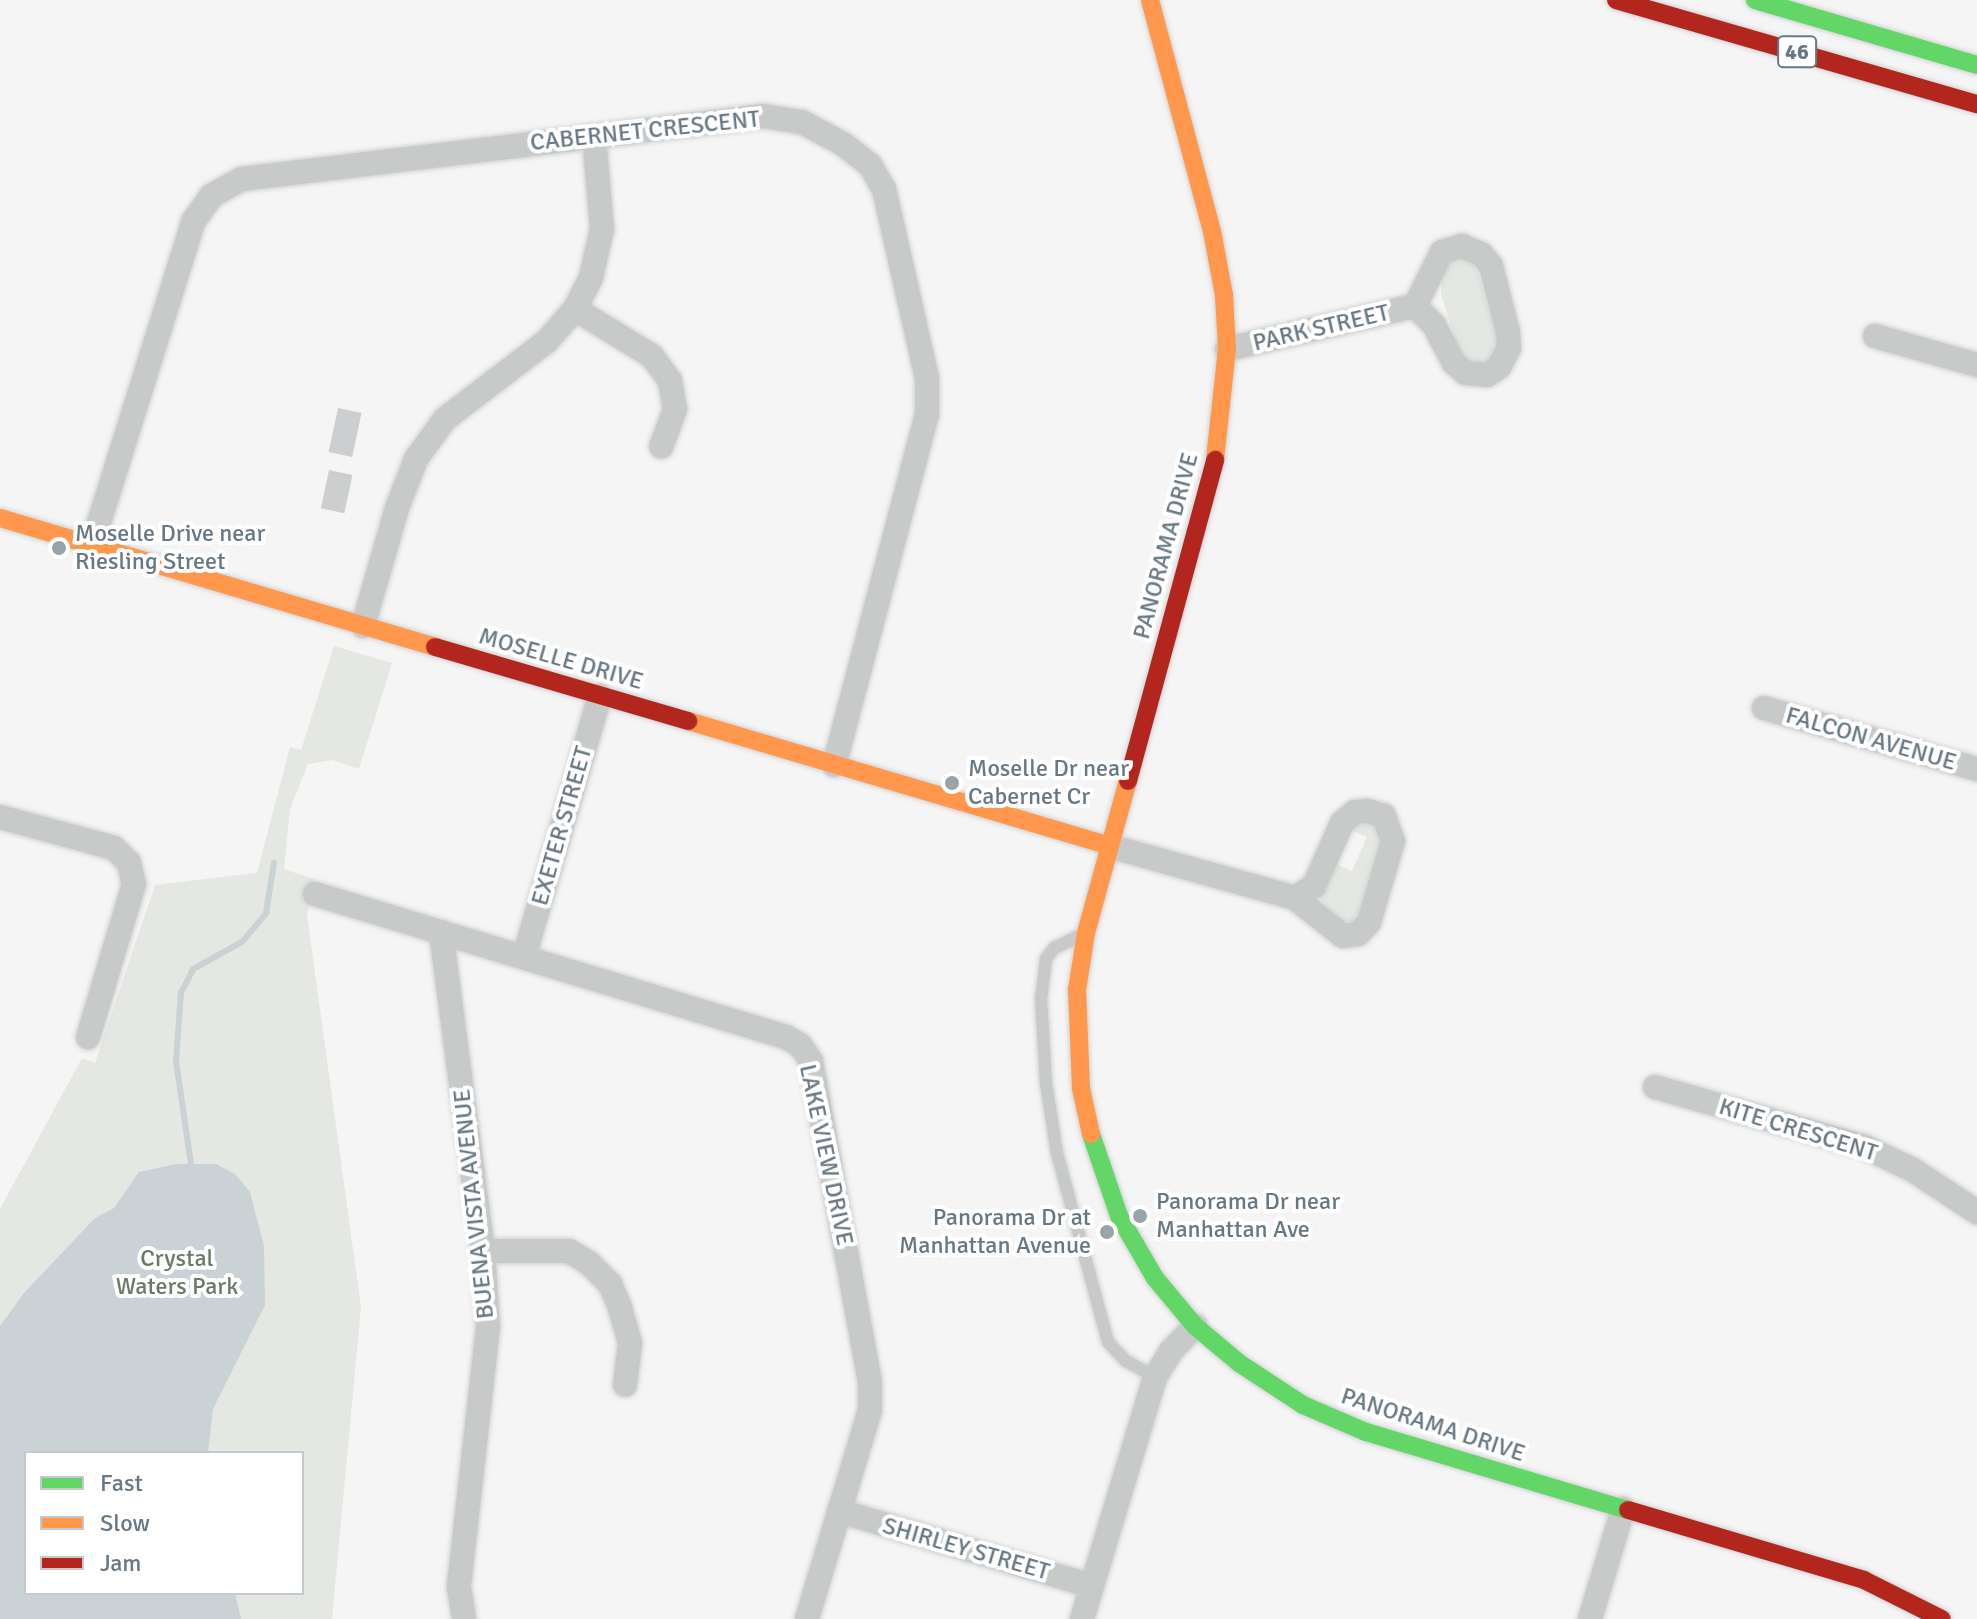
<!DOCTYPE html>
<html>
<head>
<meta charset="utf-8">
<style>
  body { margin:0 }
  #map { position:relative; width:1977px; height:1619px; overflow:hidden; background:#f5f5f5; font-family:Signika,sans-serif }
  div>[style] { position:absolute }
  .green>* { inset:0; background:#e4e7e2 }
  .water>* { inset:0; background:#cad2d5 }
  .stream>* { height:6px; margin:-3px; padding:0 3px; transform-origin:3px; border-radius:3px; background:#cad2d5 }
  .building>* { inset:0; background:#cdcecf; transform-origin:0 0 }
  .roads { filter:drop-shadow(0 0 2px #d1d2d3) drop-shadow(0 0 2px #d1d2d3) }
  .lane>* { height:12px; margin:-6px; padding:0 6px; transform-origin:6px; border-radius:6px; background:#c8caca }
  .street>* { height:24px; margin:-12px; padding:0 12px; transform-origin:12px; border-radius:12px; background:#c8caca }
  .fast>* { height:18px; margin:-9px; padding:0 9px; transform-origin:9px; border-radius:9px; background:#63d668 }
  .slow>* { height:18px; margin:-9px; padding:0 9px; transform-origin:9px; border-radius:9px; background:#ff974d }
  .jam>* { height:18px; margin:-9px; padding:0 9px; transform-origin:9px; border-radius:9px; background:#b3261e }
  .dots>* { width:22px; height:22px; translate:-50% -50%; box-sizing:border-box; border:4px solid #fff; border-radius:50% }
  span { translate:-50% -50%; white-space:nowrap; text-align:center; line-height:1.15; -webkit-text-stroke:8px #fff; paint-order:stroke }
  .shield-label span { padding:2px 6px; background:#fff; border:2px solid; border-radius:6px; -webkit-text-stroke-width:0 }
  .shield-label { font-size:22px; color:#687882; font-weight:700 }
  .street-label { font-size:24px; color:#687882 }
  .poi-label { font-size:24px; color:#687882 }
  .left { translate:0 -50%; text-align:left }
  .right { translate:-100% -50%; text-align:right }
  .park-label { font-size:24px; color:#6b7a67 }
  .legend { position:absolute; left:24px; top:1451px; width:280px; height:144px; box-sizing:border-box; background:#fff; border:2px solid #c3c9cd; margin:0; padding:10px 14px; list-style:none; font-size:24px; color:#687882 }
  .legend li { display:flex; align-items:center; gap:16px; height:40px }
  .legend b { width:40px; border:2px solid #c3c9cd }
</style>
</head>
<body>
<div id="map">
  <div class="green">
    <div style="clip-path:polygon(1462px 257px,1472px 262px,1479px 276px,1500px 348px,1492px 360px,1478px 366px,1462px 361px,1441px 294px,1443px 264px)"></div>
    <div style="clip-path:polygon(evenodd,334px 646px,392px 663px,359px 769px,332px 760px,308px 764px,290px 809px,284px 869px,314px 879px,307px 915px,361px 1307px,332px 1619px,0 1619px,0 1209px,82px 1058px,95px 1063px,155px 885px,257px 873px,290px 747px,301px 750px,334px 646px,26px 1453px,302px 1453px,302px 1593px,26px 1593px,26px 1453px)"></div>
    <div style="clip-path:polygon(1368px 823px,1381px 829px,1383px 845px,1357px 920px,1342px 923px,1327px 909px,1319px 895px,1333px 863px,1352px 871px,1367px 837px,1347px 828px)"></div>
  </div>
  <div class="water">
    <div style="clip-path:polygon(176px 1164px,216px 1164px,235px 1174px,250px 1192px,264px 1246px,265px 1305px,213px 1409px,208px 1453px,26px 1453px,26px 1593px,235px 1593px,241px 1619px,0 1619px,0 1326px,24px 1293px,95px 1218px,114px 1208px,139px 1172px)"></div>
  </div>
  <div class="stream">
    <div style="left:191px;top:1164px;width:104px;rotate:-98.3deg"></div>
    <div style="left:176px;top:1061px;width:68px;rotate:-85.8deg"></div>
    <div style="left:181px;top:993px;width:27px;rotate:-63deg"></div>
    <div style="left:193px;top:969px;width:56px;rotate:-28.9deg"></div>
    <div style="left:242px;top:942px;width:38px;rotate:-50deg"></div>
    <div style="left:266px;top:913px;width:51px;rotate:-80.9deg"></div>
  </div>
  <div class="building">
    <div style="left:338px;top:408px;width:24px;height:45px;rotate:12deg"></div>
    <div style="left:329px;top:470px;width:24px;height:39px;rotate:12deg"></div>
  </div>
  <div class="roads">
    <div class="lane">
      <div style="left:1083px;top:934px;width:32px;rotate:154deg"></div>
      <div style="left:1054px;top:948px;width:14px;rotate:126deg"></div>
      <div style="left:1046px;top:959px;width:38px;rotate:97deg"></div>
      <div style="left:1041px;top:997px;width:86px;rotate:86.7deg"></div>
      <div style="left:1046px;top:1083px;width:71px;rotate:81.1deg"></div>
      <div style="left:1057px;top:1153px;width:196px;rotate:74.9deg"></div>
      <div style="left:1108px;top:1342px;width:26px;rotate:47deg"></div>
      <div style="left:1126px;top:1361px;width:33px;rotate:29deg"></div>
    </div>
    <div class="street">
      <div style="left:1462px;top:246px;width:21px;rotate:23deg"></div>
      <div style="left:1481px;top:254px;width:16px;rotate:50deg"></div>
      <div style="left:1491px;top:266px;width:68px;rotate:75.6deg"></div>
      <div style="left:1508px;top:332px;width:16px;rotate:86deg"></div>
      <div style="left:1509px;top:348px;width:21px;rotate:118deg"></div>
      <div style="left:1499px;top:367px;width:14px;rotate:146deg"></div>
      <div style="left:1487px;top:375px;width:21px;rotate:-175deg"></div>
      <div style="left:1466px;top:373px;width:16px;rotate:-140deg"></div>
      <div style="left:1454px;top:363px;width:43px;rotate:-117.8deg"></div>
      <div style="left:1434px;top:325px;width:27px;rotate:-135deg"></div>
      <div style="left:1415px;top:306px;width:60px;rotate:-63.4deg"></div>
      <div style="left:1442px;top:252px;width:21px;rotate:-17deg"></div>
      <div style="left:575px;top:309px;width:90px;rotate:31.4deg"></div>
      <div style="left:652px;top:356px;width:31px;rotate:54deg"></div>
      <div style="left:670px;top:381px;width:28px;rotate:80deg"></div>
      <div style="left:675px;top:409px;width:40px;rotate:110.2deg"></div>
      <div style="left:1875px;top:336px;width:106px;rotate:15.9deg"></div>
      <div style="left:1227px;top:349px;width:193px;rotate:-12.9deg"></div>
      <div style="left:92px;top:545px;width:338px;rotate:-72.6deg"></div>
      <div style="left:193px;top:222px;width:32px;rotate:-55deg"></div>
      <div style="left:211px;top:196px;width:35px;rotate:-29deg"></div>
      <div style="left:242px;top:179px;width:525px;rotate:-6.89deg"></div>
      <div style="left:763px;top:116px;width:39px;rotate:9deg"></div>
      <div style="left:802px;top:122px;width:47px;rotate:28.2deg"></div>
      <div style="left:843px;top:144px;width:34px;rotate:38deg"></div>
      <div style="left:870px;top:165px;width:28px;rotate:60deg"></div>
      <div style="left:884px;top:189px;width:194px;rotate:77.2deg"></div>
      <div style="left:927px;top:378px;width:36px;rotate:90deg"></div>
      <div style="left:927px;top:414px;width:363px;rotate:104.8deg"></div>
      <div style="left:363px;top:626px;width:123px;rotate:-73.9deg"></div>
      <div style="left:397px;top:508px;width:53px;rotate:-68.8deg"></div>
      <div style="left:416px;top:459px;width:49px;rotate:-54.1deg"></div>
      <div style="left:445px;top:419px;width:128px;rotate:-37.4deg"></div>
      <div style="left:547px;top:341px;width:43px;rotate:-48.8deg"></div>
      <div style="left:575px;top:309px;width:36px;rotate:-63deg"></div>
      <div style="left:591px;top:277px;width:49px;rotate:-77.1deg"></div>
      <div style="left:602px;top:229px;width:93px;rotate:-94.9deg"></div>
      <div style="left:1764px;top:708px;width:222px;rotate:16deg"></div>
      <div style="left:0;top:817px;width:118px;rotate:15.2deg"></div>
      <div style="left:114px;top:848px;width:21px;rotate:45deg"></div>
      <div style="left:129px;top:863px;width:22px;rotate:77deg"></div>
      <div style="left:134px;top:884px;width:160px;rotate:106.7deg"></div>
      <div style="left:1109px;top:846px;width:193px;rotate:15.6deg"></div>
      <div style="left:1295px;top:898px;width:61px;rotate:38.4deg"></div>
      <div style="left:1343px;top:936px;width:15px;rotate:-8deg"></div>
      <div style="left:1358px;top:934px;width:16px;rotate:-47deg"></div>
      <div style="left:1369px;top:922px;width:84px;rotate:-73.5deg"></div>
      <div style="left:1393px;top:841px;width:27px;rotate:-110deg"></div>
      <div style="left:1384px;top:816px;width:17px;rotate:-163deg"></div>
      <div style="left:1368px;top:811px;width:13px;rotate:176deg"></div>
      <div style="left:1355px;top:812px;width:17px;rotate:140deg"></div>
      <div style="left:1342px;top:823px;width:69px;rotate:114deg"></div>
      <div style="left:1314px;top:886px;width:22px;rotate:148deg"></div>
      <div style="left:315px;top:894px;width:492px;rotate:16.9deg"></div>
      <div style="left:786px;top:1037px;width:16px;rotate:30deg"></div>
      <div style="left:800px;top:1045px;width:19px;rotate:55deg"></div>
      <div style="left:811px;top:1061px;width:325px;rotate:79.6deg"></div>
      <div style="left:870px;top:1381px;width:29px;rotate:90deg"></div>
      <div style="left:870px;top:1410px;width:218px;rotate:106.8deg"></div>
      <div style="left:441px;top:932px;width:322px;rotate:82.5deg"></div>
      <div style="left:483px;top:1251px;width:76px;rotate:86.2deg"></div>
      <div style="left:488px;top:1327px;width:262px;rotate:96.4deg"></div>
      <div style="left:459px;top:1587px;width:32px;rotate:81deg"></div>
      <div style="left:524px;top:957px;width:272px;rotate:-73.8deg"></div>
      <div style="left:1655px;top:1087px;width:218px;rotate:15.9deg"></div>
      <div style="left:1865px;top:1147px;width:53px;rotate:25.6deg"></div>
      <div style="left:1913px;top:1170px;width:77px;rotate:33.3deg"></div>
      <div style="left:483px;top:1251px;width:86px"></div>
      <div style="left:569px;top:1251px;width:23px;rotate:31deg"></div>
      <div style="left:589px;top:1263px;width:30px;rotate:45deg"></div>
      <div style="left:610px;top:1284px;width:26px;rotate:67deg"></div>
      <div style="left:620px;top:1308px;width:36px;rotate:74deg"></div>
      <div style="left:630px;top:1343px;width:42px;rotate:96.8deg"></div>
      <div style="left:839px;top:1511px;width:264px;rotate:16.5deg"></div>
      <div style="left:1082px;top:1619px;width:253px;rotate:-73.2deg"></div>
      <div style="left:1155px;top:1377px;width:31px;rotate:-58deg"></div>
      <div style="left:1171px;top:1351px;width:35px;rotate:-46deg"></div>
      <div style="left:1590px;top:1619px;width:115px;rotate:-73.3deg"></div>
    </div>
    <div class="fast">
      <div style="left:1755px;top:0;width:231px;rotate:16.3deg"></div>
      <div style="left:1091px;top:1134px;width:87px;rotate:71.1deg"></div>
      <div style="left:1119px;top:1216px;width:72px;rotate:59.9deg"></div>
      <div style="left:1155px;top:1278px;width:62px;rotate:50.2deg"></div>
      <div style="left:1195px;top:1326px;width:57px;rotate:40.1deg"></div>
      <div style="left:1239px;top:1363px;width:77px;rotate:33.3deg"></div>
      <div style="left:1303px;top:1405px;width:69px;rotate:23.2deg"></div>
      <div style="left:1366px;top:1432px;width:273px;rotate:16.6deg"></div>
    </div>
    <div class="slow">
      <div style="left:1150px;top:0;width:239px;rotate:75deg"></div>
      <div style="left:1212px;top:231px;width:65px;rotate:79.4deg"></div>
      <div style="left:1224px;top:295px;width:54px;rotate:86.8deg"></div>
      <div style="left:1227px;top:349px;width:112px;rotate:96.2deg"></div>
      <div style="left:0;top:518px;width:454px;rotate:16.5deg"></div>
      <div style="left:688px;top:721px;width:439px;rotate:16.5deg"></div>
      <div style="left:1091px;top:1134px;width:47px;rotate:-102.3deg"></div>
      <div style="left:1081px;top:1088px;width:98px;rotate:-92.3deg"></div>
      <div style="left:1077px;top:990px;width:58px;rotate:-81deg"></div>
      <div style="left:1086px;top:933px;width:158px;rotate:-74.6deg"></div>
    </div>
    <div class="jam">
      <div style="left:1616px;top:0;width:376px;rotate:16.1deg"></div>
      <div style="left:435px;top:647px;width:264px;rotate:16.3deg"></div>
      <div style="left:1128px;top:781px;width:333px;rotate:-74.8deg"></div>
      <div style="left:1628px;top:1510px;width:246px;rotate:16.5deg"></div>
      <div style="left:1864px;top:1580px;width:87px;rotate:26.6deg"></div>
    </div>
  </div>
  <div class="dots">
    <div style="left:59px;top:548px;background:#99a4aa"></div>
    <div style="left:952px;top:783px;background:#99a4aa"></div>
    <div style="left:1140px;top:1216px;background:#99a4aa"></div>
    <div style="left:1107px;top:1232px;background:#99a4aa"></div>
  </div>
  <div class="shield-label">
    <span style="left:1797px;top:52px">46</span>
  </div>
  <div class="street-label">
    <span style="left:645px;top:131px;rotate:-6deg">CABERNET CRESCENT</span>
    <span style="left:1321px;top:328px;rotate:-13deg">PARK STREET</span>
    <span style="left:1166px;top:546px;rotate:-75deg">PANORAMA DRIVE</span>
    <span style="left:561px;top:659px;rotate:16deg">MOSELLE DRIVE</span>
    <span style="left:1871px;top:739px;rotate:16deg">FALCON AVENUE</span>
    <span style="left:562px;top:826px;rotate:-74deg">EXETER STREET</span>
    <span style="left:1798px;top:1130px;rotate:17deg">KITE CRESCENT</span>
    <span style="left:826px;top:1155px;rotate:78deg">LAKE VIEW DRIVE</span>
    <span style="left:474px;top:1204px;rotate:-96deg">BUENA VISTA AVENUE</span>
    <span style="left:1433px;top:1425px;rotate:18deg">PANORAMA DRIVE</span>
    <span style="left:966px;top:1549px;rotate:16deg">SHIRLEY STREET</span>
  </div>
  <div class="poi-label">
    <span class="left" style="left:75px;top:548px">Moselle Drive near<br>Riesling Street</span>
    <span class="left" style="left:968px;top:783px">Moselle Dr near<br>Cabernet Cr</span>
    <span class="left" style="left:1156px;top:1216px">Panorama Dr near<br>Manhattan Ave</span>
    <span class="right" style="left:1091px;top:1232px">Panorama Dr at<br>Manhattan Avenue</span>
  </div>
  <div class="park-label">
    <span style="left:177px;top:1273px">Crystal<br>Waters Park</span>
  </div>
  <ul class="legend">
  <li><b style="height:10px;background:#63d668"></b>Fast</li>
  <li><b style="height:10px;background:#ff974d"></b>Slow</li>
  <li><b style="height:10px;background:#b3261e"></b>Jam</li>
  </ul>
</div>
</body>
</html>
